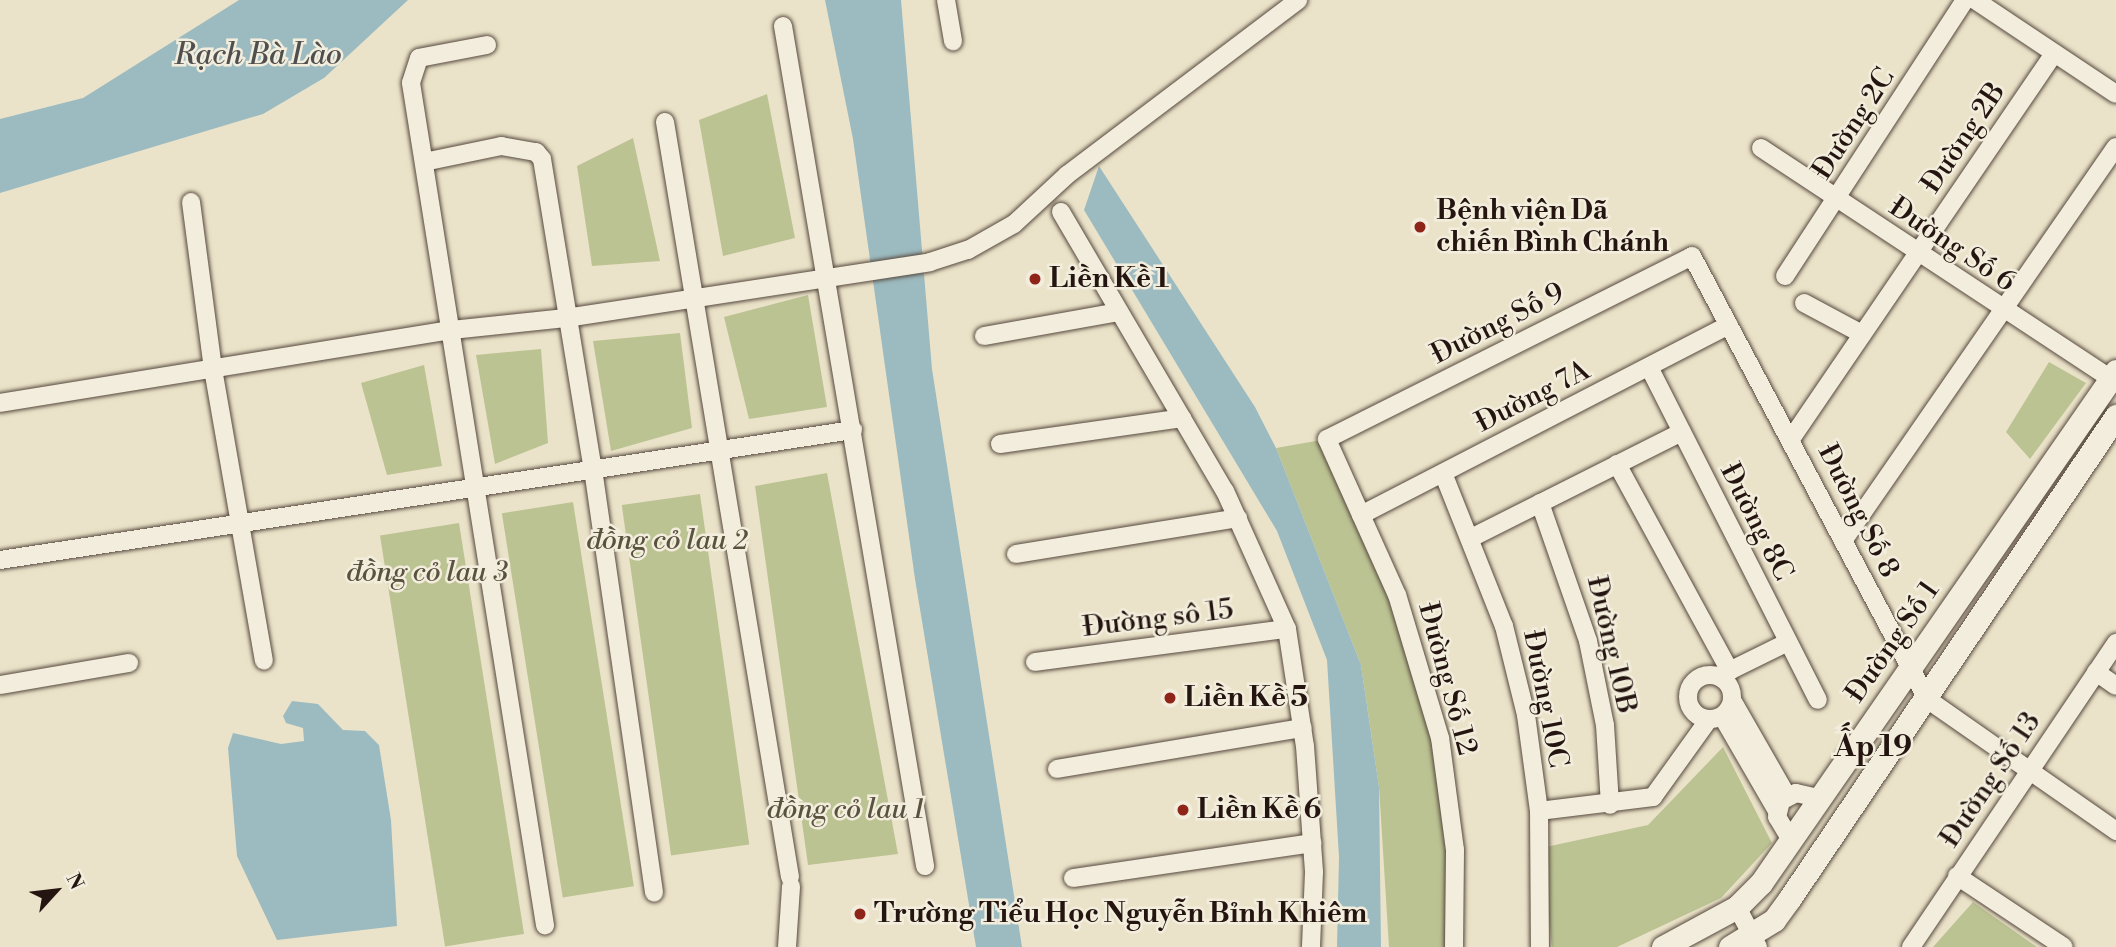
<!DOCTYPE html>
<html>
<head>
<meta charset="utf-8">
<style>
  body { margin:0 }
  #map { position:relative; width:2116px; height:947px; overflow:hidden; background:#ebe3c9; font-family:"Libre Bodoni",serif }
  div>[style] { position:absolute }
  .green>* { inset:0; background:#bcc393; transform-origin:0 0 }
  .water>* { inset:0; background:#9cbbc0 }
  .roads { filter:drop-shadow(0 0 2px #56483e) drop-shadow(0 0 2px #56483e) }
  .minor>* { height:18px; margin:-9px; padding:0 9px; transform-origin:9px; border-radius:9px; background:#f2eddc }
  .minor>.ring { margin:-9px; padding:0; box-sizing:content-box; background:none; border:18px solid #f2eddc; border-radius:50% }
  .tertiary>* { height:23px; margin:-11.5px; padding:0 11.5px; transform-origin:11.5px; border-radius:11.5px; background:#f2eddc }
  .dots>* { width:19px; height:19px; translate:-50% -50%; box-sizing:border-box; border:4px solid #f2eddc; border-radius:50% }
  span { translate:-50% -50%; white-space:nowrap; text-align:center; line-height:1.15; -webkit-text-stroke:5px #f2eddc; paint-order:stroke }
  .street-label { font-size:28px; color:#241510 }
  .poi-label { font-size:28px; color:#241510; font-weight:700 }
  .left { translate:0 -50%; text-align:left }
  .park-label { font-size:28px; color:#59523e; font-style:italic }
  .water-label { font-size:30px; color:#4e4f4e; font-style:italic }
  .neighbourhood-label { font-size:30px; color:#241510; font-weight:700 }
  .north { position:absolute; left:21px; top:856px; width:70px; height:70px; -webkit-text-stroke:5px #f2eddc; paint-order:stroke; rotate:63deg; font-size:19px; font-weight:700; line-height:28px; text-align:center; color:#241510 }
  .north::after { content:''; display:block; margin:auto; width:24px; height:32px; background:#241510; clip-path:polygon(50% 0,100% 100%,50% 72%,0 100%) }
</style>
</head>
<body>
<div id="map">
  <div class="green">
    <div style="clip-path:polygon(767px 94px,795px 238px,723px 256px,699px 120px)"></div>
    <div style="clip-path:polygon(633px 138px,660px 261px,592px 266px,577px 166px)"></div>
    <div style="clip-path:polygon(808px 295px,827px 407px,749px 419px,724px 317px)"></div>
    <div style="clip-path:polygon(680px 333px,692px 428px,611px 451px,593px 341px)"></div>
    <div style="clip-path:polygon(541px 349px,548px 443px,495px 464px,476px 355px)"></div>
    <div style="clip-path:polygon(2049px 362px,2086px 383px,2030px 459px,2006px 432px)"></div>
    <div style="clip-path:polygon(424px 365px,442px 466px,387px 475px,361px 383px)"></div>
    <div style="clip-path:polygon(1327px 439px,1397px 595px,1440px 738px,1454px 947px,1389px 947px,1379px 787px,1361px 665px,1276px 448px)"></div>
    <div style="clip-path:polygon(827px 473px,898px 854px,808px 865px,755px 486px)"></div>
    <div style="left:700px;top:494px;width:354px;height:79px;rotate:82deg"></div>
    <div style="left:573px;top:502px;width:389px;height:72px;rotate:81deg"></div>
    <div style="left:459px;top:523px;width:416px;height:80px;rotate:81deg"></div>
    <div style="clip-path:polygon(1723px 747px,1772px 843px,1721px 898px,1617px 947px,1552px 947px,1541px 848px,1648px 825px)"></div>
    <div style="clip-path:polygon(1973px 902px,2037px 947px,1933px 947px)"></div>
  </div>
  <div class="water">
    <div style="clip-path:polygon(239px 0,408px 0,324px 78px,263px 114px,0 193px,0 119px,83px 98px)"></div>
    <div style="clip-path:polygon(825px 0,901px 0,932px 369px,1022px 947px,976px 947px,915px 579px,853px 139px)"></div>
    <div style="clip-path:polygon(1099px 166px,1255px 407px,1276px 448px,1361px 665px,1379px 787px,1381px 947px,1337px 947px,1339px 857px,1327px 660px,1277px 531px,1084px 210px)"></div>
    <div style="clip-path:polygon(292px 701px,318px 704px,343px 730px,365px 731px,379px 745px,391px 820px,397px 926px,277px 940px,237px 856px,228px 748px,233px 733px,281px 744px,304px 741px,303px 728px,286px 723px,283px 716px)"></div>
  </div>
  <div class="roads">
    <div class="minor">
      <div style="left:946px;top:0;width:42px;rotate:80.3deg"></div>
      <div style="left:1975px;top:0;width:169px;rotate:33.7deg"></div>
      <div style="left:783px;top:26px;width:852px;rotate:80.4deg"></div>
      <div style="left:487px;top:45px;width:69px;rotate:169.2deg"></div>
      <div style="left:419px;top:58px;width:26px;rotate:108deg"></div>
      <div style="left:411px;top:83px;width:853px;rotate:80.96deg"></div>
      <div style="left:665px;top:122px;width:765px;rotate:80.6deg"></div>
      <div style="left:1761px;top:148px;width:425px;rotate:33.4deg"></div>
      <div style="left:424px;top:162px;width:79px;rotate:-11.7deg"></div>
      <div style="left:501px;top:146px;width:36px;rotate:10deg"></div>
      <div style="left:536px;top:152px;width:9px;rotate:49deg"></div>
      <div style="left:542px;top:159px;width:314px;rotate:80.7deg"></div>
      <div style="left:593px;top:469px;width:428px;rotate:81.8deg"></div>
      <div style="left:191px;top:202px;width:168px;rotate:82.5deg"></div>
      <div style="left:213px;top:369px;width:296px;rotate:80.1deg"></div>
      <div style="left:1061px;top:212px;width:324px;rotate:59.6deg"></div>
      <div style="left:1225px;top:491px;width:151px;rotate:65.8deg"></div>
      <div style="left:1287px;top:629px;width:118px;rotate:81.3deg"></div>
      <div style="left:1305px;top:746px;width:126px;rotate:85.9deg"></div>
      <div style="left:1314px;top:872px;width:75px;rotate:92.3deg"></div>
      <div style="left:1785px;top:276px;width:330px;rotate:-56.9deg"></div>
      <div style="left:1804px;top:303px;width:66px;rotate:28.1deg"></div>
      <div style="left:984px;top:336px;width:137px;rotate:-10.1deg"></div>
      <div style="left:1649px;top:367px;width:373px;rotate:63.1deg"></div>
      <div style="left:0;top:403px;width:457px;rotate:-9.2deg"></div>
      <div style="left:451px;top:330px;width:116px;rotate:-6deg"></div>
      <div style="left:566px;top:318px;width:368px;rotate:-8.7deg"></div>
      <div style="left:930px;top:262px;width:40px;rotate:-18deg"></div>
      <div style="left:968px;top:250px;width:53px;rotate:-29.5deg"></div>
      <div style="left:1014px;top:224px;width:72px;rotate:-42.8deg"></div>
      <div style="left:1067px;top:175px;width:290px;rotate:-37.1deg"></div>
      <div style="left:1791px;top:439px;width:467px;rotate:-55.7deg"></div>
      <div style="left:1000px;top:444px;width:184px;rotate:-8.1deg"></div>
      <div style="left:1617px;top:464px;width:236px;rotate:61.4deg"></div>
      <div style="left:1443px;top:473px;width:165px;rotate:68.3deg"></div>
      <div style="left:1504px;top:626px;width:92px;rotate:76.1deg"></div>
      <div style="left:1526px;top:715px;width:97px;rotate:82.3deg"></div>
      <div style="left:1539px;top:811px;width:136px;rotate:89.6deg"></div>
      <div style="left:1540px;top:503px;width:146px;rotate:70.8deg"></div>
      <div style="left:1588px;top:641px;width:86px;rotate:78.6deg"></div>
      <div style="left:1605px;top:725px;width:80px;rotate:86.4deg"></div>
      <div style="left:1361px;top:515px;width:414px;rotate:-27.3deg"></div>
      <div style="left:1471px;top:538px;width:236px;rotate:-26.7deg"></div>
      <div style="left:1843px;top:541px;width:479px;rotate:-55.3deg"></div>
      <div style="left:1016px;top:554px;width:225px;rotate:-9.2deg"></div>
      <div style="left:0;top:560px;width:863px;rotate:-8.67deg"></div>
      <div style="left:1035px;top:662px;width:254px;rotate:-7.5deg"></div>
      <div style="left:2096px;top:672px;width:24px;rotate:35deg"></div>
      <div class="ring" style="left:1688px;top:675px;width:26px;height:26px"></div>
      <div style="left:1719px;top:676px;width:77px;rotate:-26.2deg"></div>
      <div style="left:0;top:685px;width:131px;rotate:-9.7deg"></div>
      <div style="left:1732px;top:700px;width:111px;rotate:60.2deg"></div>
      <div style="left:1722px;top:716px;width:108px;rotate:59.9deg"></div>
      <div style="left:1057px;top:769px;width:249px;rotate:-9.5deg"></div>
      <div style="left:1539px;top:811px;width:115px;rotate:-7deg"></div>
      <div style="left:1653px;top:797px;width:96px;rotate:-54.3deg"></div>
      <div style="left:1791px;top:840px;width:27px;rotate:-121deg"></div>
      <div style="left:1777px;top:817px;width:16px;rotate:-76deg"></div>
      <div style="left:1781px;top:801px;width:17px;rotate:-28deg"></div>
      <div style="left:1796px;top:793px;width:26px;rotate:13deg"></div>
      <div style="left:1957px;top:876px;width:128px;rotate:33.6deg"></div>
      <div style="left:1073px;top:878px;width:242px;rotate:-8.3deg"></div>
      <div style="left:1737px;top:907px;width:45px;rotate:62.3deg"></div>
      <div style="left:787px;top:947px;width:61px;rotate:-86.2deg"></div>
      <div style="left:1454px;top:947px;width:97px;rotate:-89.4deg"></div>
      <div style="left:1455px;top:850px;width:113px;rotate:-97.6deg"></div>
      <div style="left:1440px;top:738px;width:149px;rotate:-106.7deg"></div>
      <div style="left:1397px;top:595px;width:171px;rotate:-114.2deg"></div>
      <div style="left:1327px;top:439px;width:408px;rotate:-26.6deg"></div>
      <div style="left:1692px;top:256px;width:501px;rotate:62.06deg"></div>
      <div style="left:1927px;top:699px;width:231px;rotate:34.9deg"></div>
      <div style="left:1911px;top:947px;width:367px;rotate:-56deg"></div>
    </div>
    <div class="tertiary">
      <div style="left:1663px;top:947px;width:84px;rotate:-28.4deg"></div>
      <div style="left:1737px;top:907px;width:34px;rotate:-45deg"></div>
      <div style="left:1761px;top:883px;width:623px;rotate:-55.26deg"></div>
      <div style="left:1730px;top:947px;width:52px;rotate:-31.5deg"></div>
      <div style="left:1774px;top:920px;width:27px;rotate:-54deg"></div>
      <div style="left:1790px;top:898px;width:582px;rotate:-55.93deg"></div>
    </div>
  </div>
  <div class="dots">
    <div style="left:1420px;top:227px;background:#8f2418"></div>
    <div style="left:1035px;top:279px;background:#8f2418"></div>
    <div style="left:1170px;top:698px;background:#8f2418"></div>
    <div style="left:1183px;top:810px;background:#8f2418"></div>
    <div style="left:860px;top:914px;background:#8f2418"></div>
  </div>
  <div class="street-label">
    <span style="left:1854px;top:124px;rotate:-57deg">Đường 2C</span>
    <span style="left:1964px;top:138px;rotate:-56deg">Đường 2B</span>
    <span style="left:1952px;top:245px;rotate:34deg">Đường Số 6</span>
    <span style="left:1498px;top:324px;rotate:-27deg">Đường Số 9</span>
    <span style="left:1533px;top:397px;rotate:-27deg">Đường 7A</span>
    <span style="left:1858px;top:511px;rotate:63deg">Đường Số 8</span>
    <span style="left:1756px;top:522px;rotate:63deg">Đường 8C</span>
    <span style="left:1158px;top:619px;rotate:-7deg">Đường sô 15</span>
    <span style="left:1893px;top:642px;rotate:-55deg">Đường Số 1</span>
    <span style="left:1611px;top:645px;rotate:77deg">Đường 10B</span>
    <span style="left:1447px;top:679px;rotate:75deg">Đường Số 12</span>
    <span style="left:1545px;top:699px;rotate:79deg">Đường 10C</span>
    <span style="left:1991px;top:780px;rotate:-56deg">Đường Số 13</span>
  </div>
  <div class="poi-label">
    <span class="left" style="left:1436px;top:227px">Bệnh viện Dã<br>chiến Bình Chánh</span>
    <span class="left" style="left:1049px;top:279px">Liền Kề 1</span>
    <span class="left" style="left:1184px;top:698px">Liền Kề 5</span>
    <span class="left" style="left:1197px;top:810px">Liền Kề 6</span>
    <span class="left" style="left:874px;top:914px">Trường Tiểu Học Nguyễn Bỉnh Khiêm</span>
  </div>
  <div class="park-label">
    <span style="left:667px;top:541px">đồng cỏ lau 2</span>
    <span style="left:427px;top:573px">đồng cỏ lau 3</span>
    <span style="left:845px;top:810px">đồng cỏ lau 1</span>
  </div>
  <div class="water-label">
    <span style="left:258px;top:55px">Rạch Bà Lào</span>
  </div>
  <div class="neighbourhood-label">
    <span style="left:1873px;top:747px">Ấp 19</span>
  </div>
  <div class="north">N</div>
</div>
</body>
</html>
